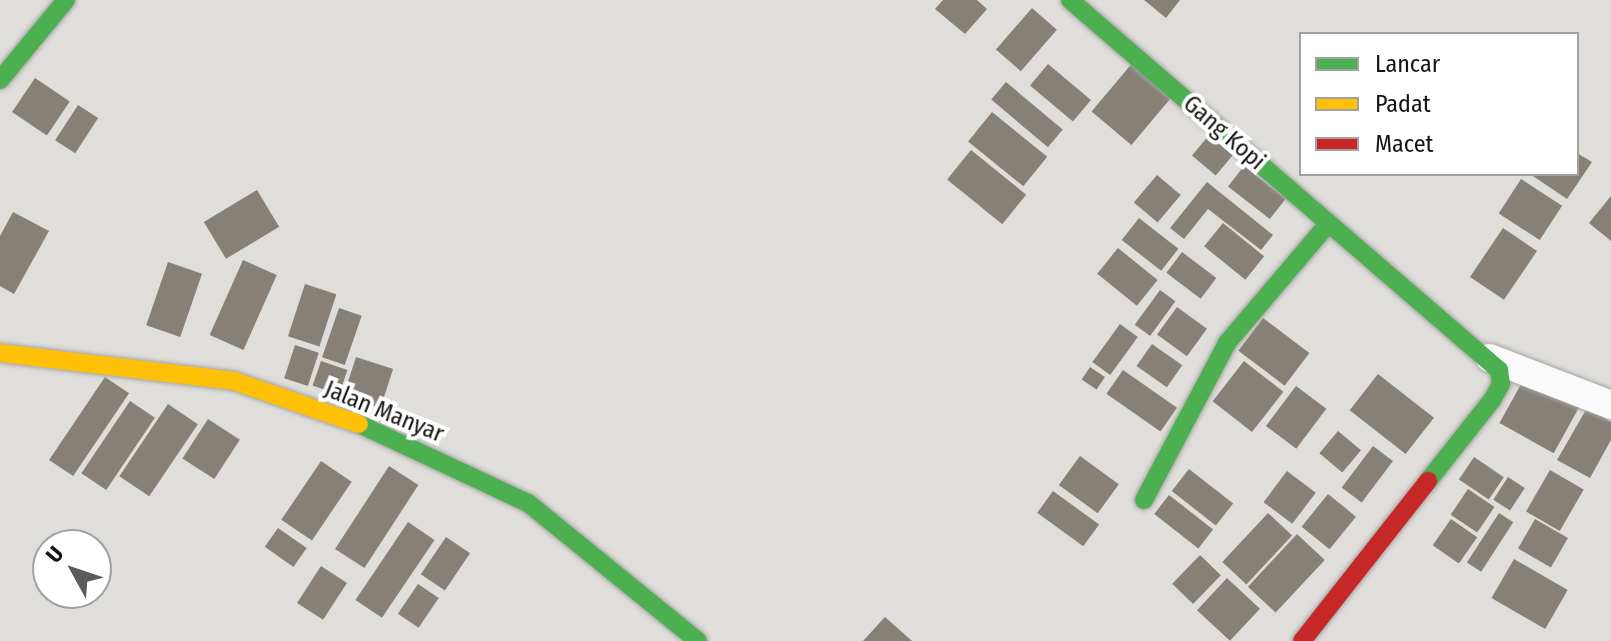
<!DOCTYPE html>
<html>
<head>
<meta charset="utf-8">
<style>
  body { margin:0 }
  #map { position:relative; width:1611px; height:641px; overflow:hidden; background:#e0dedb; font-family:"Fira Sans Condensed",sans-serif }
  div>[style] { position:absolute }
  .building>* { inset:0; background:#868077; transform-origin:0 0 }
  .roads { filter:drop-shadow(0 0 2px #a6a5a3) drop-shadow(0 0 2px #a6a5a3) }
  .street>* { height:28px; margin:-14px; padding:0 14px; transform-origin:14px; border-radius:14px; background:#fafafa }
  .fast>* { height:18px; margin:-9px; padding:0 9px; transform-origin:9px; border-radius:9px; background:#4caf50 }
  .slow>* { height:18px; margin:-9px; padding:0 9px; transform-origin:9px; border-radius:9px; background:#ffc107 }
  .jam>* { height:18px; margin:-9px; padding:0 9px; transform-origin:9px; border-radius:9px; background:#c62828 }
  span { translate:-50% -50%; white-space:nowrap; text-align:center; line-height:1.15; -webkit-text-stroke:8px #fff; paint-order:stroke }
  .street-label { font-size:24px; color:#161513 }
  .legend { position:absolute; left:1299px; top:32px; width:280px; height:144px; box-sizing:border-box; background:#fff; border:2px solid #a2a1a1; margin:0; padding:10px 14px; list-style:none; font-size:24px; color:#161513 }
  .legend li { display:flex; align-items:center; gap:16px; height:40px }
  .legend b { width:40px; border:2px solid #a2a1a1 }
  .north { position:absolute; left:32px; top:529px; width:80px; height:80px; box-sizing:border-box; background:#fff; border:2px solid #a2a1a1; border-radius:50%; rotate:310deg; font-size:22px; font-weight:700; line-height:32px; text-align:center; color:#161513 }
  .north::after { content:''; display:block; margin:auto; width:28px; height:36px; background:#5d5b59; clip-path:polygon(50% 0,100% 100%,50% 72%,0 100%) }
</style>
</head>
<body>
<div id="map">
  <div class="building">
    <div style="clip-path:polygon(943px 0,977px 0,987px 9px,965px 34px,935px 9px)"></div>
    <div style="clip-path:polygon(1144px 0,1180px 0,1166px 18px)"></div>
    <div style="left:1032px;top:8px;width:33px;height:55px;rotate:41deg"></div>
    <div style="left:1134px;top:61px;width:52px;height:66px;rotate:40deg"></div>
    <div style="left:1048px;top:64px;width:56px;height:28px;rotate:40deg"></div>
    <div style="left:35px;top:78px;width:42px;height:41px;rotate:34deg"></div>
    <div style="left:1006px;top:82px;width:74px;height:23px;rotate:40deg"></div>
    <div style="left:78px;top:105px;width:24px;height:42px;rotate:33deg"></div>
    <div style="left:992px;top:112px;width:71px;height:38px;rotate:39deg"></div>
    <div style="left:1210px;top:134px;width:31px;height:28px;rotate:40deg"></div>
    <div style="left:971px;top:150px;width:71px;height:38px;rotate:39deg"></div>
    <div style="clip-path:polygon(1577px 153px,1592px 162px,1567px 199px,1530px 174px,1577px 174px)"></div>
    <div style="left:1244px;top:166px;width:53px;height:26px;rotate:38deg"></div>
    <div style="left:1157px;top:175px;width:31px;height:36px;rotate:40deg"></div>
    <div style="left:1521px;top:179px;width:49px;height:41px;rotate:33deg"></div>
    <div style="clip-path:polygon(1207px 182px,1273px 235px,1261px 250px,1208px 209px,1184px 239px,1170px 228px)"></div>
    <div style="left:257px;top:190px;width:43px;height:62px;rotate:59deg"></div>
    <div style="clip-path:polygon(1611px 196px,1611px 241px,1589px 223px)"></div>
    <div style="clip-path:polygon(13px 212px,49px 231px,14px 294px,0 286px,0 236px)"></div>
    <div style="left:1139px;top:218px;width:50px;height:28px;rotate:38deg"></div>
    <div style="left:1223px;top:223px;width:53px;height:30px;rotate:39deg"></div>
    <div style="left:1503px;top:228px;width:41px;height:59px;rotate:34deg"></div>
    <div style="left:1118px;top:248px;width:51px;height:33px;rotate:39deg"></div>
    <div style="left:1182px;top:252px;width:43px;height:26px;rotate:37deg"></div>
    <div style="left:243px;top:260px;width:37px;height:82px;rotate:24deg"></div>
    <div style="left:168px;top:262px;width:36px;height:67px;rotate:19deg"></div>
    <div style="left:305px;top:284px;width:33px;height:55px;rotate:18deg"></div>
    <div style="left:1160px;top:290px;width:19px;height:43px;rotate:36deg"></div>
    <div style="left:1177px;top:307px;width:37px;height:34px;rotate:36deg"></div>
    <div style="left:339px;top:308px;width:24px;height:52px;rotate:19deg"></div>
    <div style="left:1263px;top:318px;width:58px;height:41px;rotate:37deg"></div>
    <div style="left:1120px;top:324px;width:22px;height:47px;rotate:36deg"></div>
    <div style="left:1152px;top:344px;width:37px;height:27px;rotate:35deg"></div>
    <div style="left:295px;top:345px;width:25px;height:35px;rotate:18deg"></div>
    <div style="left:356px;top:357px;width:39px;height:41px;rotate:18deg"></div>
    <div style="left:321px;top:361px;width:28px;height:26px;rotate:19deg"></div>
    <div style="left:1244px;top:361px;width:50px;height:51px;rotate:38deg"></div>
    <div style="left:1090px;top:367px;width:18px;height:15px;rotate:34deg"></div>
    <div style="left:1530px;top:368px;width:62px;height:63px;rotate:29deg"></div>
    <div style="left:1123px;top:370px;width:66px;height:29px;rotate:35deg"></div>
    <div style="left:1378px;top:374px;width:71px;height:46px;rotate:38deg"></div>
    <div style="left:105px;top:377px;width:29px;height:100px;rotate:34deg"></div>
    <div style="left:1296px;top:386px;width:38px;height:50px;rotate:37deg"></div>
    <div style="left:130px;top:401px;width:30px;height:87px;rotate:34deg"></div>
    <div style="left:168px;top:404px;width:36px;height:87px;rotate:34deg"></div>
    <div style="clip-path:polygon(1587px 408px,1611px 422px,1611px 440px,1590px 478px,1557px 460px)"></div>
    <div style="left:208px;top:419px;width:38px;height:47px;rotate:33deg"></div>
    <div style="left:1338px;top:431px;width:30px;height:29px;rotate:40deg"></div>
    <div style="left:1373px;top:446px;width:25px;height:52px;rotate:37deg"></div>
    <div style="left:1080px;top:456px;width:48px;height:36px;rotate:36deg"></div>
    <div style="left:1474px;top:457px;width:36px;height:27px;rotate:34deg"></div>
    <div style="left:321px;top:461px;width:37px;height:71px;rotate:34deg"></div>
    <div style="left:389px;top:466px;width:35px;height:99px;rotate:33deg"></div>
    <div style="left:1189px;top:469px;width:56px;height:28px;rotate:38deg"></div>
    <div style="left:1550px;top:470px;width:39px;height:48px;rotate:30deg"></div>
    <div style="left:1287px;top:471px;width:36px;height:39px;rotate:37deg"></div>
    <div style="left:1508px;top:477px;width:20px;height:27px;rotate:33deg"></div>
    <div style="left:1468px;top:489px;width:32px;height:31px;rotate:34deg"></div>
    <div style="left:1053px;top:491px;width:57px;height:27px;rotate:36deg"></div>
    <div style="left:1328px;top:494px;width:36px;height:42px;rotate:39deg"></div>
    <div style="left:1169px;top:495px;width:56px;height:24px;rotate:38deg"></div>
    <div style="left:1268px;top:513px;width:33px;height:67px;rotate:43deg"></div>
    <div style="left:1499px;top:513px;width:17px;height:59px;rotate:33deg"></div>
    <div style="left:1451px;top:519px;width:32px;height:32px;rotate:35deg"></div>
    <div style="left:1535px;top:519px;width:38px;height:34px;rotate:30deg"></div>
    <div style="left:408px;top:522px;width:32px;height:94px;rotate:34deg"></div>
    <div style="left:278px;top:528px;width:35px;height:23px;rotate:35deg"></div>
    <div style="left:1297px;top:534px;width:38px;height:72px;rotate:43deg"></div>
    <div style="left:446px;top:537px;width:29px;height:45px;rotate:34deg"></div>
    <div style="left:1200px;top:555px;width:29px;height:40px;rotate:44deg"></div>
    <div style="left:1514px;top:559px;width:62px;height:45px;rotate:30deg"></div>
    <div style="left:321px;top:566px;width:31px;height:44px;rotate:33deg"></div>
    <div style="left:1227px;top:578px;width:45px;height:44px;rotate:43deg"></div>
    <div style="left:418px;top:584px;width:25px;height:36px;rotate:34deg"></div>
    <div style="clip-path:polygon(885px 617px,912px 641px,863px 641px)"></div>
  </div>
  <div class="roads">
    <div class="street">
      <div style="left:1490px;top:358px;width:130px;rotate:21.2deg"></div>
    </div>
    <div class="fast">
      <div style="left:1070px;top:0;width:567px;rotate:40.78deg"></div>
      <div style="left:1499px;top:370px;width:14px;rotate:82deg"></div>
      <div style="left:1501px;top:384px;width:18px;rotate:119deg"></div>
      <div style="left:1492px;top:400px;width:103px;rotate:128.3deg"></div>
      <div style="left:0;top:80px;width:104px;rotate:-50.5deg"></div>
      <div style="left:359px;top:424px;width:187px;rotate:25.1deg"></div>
      <div style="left:528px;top:503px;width:219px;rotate:39.1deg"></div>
      <div style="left:1144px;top:500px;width:178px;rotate:-62.1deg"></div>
      <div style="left:1227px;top:343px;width:156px;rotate:-49.7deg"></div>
    </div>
    <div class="slow">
      <div style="left:0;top:353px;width:236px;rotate:6.8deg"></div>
      <div style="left:234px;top:381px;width:132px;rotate:19deg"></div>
    </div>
    <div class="jam">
      <div style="left:1302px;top:641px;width:204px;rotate:-51.8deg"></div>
    </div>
  </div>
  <div class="street-label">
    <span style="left:1224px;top:133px;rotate:41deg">Gang Kopi</span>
    <span style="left:384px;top:412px;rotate:22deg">Jalan Manyar</span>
  </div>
  <ul class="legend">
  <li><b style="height:10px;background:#4caf50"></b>Lancar</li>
  <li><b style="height:10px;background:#ffc107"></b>Padat</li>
  <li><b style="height:10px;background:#c62828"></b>Macet</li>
  </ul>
  <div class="north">U</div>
</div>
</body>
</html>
